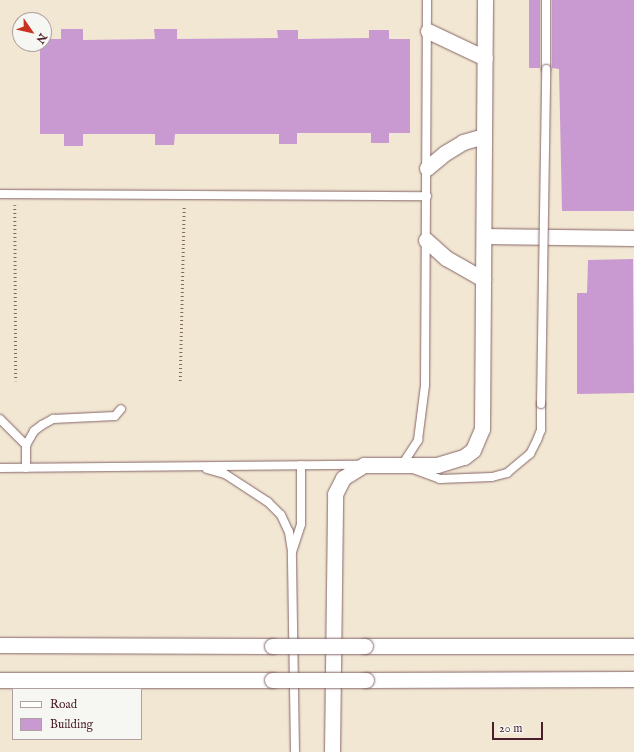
<!DOCTYPE html>
<html>
<head>
<meta charset="utf-8">
<style>
  body { margin:0 }
  #map { position:relative; width:634px; height:752px; overflow:hidden; background:#f2e7d3; font-family:"IM FELL English",serif }
  div>[style] { position:absolute }
  .building>* { inset:0; background:#c99ad1; transform-origin:0 0 }
  .path>* { height:2.5px; margin-top:-1.25px; transform-origin:0; background:repeating-linear-gradient(90deg,#856566 0 1px,transparent 0 4px) }
  .roads { filter:drop-shadow(0 0 1px #856566) drop-shadow(0 0 1px #856566) }
  .lane>* { height:8px; margin:-4px; padding:0 4px; transform-origin:4px; border-radius:4px; background:#fff }
  .street>* { height:15px; margin:-7.5px; padding:0 7.5px; transform-origin:7.5px; border-radius:7.5px; background:#fff }
  .bridges { filter:drop-shadow(0 0 1px #856566) drop-shadow(0 0 1px #856566) }
  .lane-bridge>* { height:8px; margin:-4px; padding:0 4px; transform-origin:4px; border-radius:4px; background:#fff }
  .street-bridge>* { height:15px; margin:-7.5px; padding:0 7.5px; transform-origin:7.5px; border-radius:7.5px; background:#fff }
  span { translate:-50% -50%; white-space:nowrap; text-align:center; line-height:1.15; -webkit-text-stroke:3.5px #f6f6f2; paint-order:stroke }
  .legend { position:absolute; left:12px; top:688px; width:130px; height:52px; box-sizing:border-box; background:#f6f6f2; border:1px solid #b1a0a2; margin:0; padding:5px 7px; list-style:none; font-size:12px; color:#4a1f2b }
  .legend li { display:flex; align-items:center; gap:8px; height:20px }
  .legend b { width:20px; border:1px solid #b1a0a2 }
  .north { position:absolute; left:12px; top:12px; width:40px; height:40px; box-sizing:border-box; background:#f6f6f2; border:1px solid #b1a0a2; border-radius:50%; rotate:124deg; font-size:11px; font-weight:700; line-height:16px; text-align:center; color:#4a1f2b }
  .north::after { content:''; display:block; margin:auto; width:14px; height:18px; background:#c8321e; clip-path:polygon(50% 0,100% 100%,50% 72%,0 100%) }
  .scale { position:absolute; left:492px; top:722px; width:51px; height:18px; box-sizing:border-box; border:2px solid #4a1f2b; border-top:0; padding-left:5px; font-size:12px; line-height:14px; white-space:nowrap; color:#4a1f2b; -webkit-text-stroke:3px #f6f6f2; paint-order:stroke }
</style>
</head>
<body>
<div id="map">
  <div class="building">
    <div style="left:529px;top:0;width:11px;height:68px"></div>
    <div style="clip-path:polygon(552px 0,634px 0,634px 211px,562px 211px,559px 69px,552px 68px)"></div>
    <div style="clip-path:polygon(61px 29px,83px 29px,83px 40px,155px 39px,154px 29px,177px 29px,177px 39px,278px 38px,277px 30px,298px 30px,298px 39px,369px 38px,369px 30px,389px 30px,389px 39px,410px 39px,410px 133px,389px 133px,389px 143px,371px 143px,371px 133px,297px 133px,297px 144px,279px 144px,279px 134px,175px 134px,174px 145px,155px 145px,155px 134px,83px 134px,83px 146px,64px 146px,64px 134px,40px 134px,40px 44px,44px 44px,44px 39px,61px 39px)"></div>
    <div style="clip-path:polygon(633px 259px,634px 393px,577px 394px,577px 293px,587px 293px,588px 260px)"></div>
  </div>
  <div class="path">
    <div style="left:15px;top:205px;width:176px;rotate:89.7deg"></div>
    <div style="left:180px;top:381px;width:174px;rotate:-88.7deg"></div>
  </div>
  <div class="roads">
    <div class="lane">
      <div style="left:546px;top:69px;width:69px;rotate:-90deg"></div>
      <div style="left:0;top:194px;width:427px;rotate:0.3deg"></div>
      <div style="left:0;top:419px;width:37px;rotate:45deg"></div>
      <div style="left:402px;top:465px;width:30px;rotate:-57deg"></div>
      <div style="left:418px;top:440px;width:55px;rotate:-82.7deg"></div>
      <div style="left:425px;top:385px;width:385px;rotate:-89.7deg"></div>
      <div style="left:0;top:468px;width:359px;rotate:-0.5deg"></div>
      <div style="left:26px;top:468px;width:23px;rotate:-90deg"></div>
      <div style="left:26px;top:445px;width:16px;rotate:-60deg"></div>
      <div style="left:34px;top:431px;width:10px;rotate:-37deg"></div>
      <div style="left:42px;top:425px;width:13px;rotate:-29deg"></div>
      <div style="left:53px;top:419px;width:62px;rotate:-2.8deg"></div>
      <div style="left:115px;top:416px;width:9px;rotate:-49deg"></div>
      <div style="left:207px;top:469px;width:19px;rotate:16deg"></div>
      <div style="left:225px;top:474px;width:51px;rotate:33.1deg"></div>
      <div style="left:268px;top:502px;width:18px;rotate:45deg"></div>
      <div style="left:281px;top:515px;width:19px;rotate:65deg"></div>
      <div style="left:289px;top:532px;width:19px;rotate:81deg"></div>
      <div style="left:413px;top:469px;width:29px;rotate:20deg"></div>
      <div style="left:440px;top:479px;width:52px;rotate:-2.2deg"></div>
      <div style="left:492px;top:477px;width:16px;rotate:-15deg"></div>
      <div style="left:507px;top:473px;width:30px;rotate:-40deg"></div>
      <div style="left:530px;top:454px;width:16px;rotate:-63deg"></div>
      <div style="left:537px;top:440px;width:11px;rotate:-68deg"></div>
      <div style="left:541px;top:430px;width:26px;rotate:-90deg"></div>
      <div style="left:295px;top:752px;width:200px;rotate:-90.9deg"></div>
      <div style="left:292px;top:552px;width:29px;rotate:-72deg"></div>
      <div style="left:301px;top:524px;width:59px;rotate:-90deg"></div>
    </div>
    <div class="street">
      <div style="left:428px;top:31px;width:63px;rotate:25.3deg"></div>
      <div style="left:427px;top:168px;width:23px;rotate:-40deg"></div>
      <div style="left:445px;top:153px;width:21px;rotate:-31deg"></div>
      <div style="left:463px;top:142px;width:22px;rotate:-16deg"></div>
      <div style="left:484px;top:236px;width:150px;rotate:0.8deg"></div>
      <div style="left:426px;top:240px;width:27px;rotate:42deg"></div>
      <div style="left:446px;top:258px;width:43px;rotate:29.6deg"></div>
      <div style="left:0;top:645px;width:272px;rotate:0.2deg"></div>
      <div style="left:365px;top:646px;width:269px"></div>
      <div style="left:0;top:680px;width:272px"></div>
      <div style="left:366px;top:680px;width:268px;rotate:-0.2deg"></div>
      <div style="left:332px;top:752px;width:258px;rotate:-89.3deg"></div>
      <div style="left:335px;top:494px;width:18px;rotate:-63deg"></div>
      <div style="left:343px;top:478px;width:25px;rotate:-32deg"></div>
      <div style="left:364px;top:465px;width:73px"></div>
      <div style="left:437px;top:465px;width:28px;rotate:-17deg"></div>
      <div style="left:464px;top:457px;width:11px;rotate:-38deg"></div>
      <div style="left:473px;top:450px;width:23px;rotate:-67deg"></div>
      <div style="left:482px;top:429px;width:429px;rotate:-89.6deg"></div>
    </div>
  </div>
  <div class="bridges">
    <div class="lane-bridge">
      <div style="left:541px;top:404px;width:335px;rotate:-89.1deg"></div>
    </div>
    <div class="street-bridge">
      <div style="left:272px;top:646px;width:93px"></div>
      <div style="left:272px;top:680px;width:94px"></div>
    </div>
  </div>
  <ul class="legend">
  <li><b style="height:5px;background:#fff"></b>Road</li>
  <li><b style="height:11px;background:#c99ad1"></b>Building</li>
  </ul>
  <div class="north">N</div>
  <div class="scale">20 m</div>
</div>
</body>
</html>
